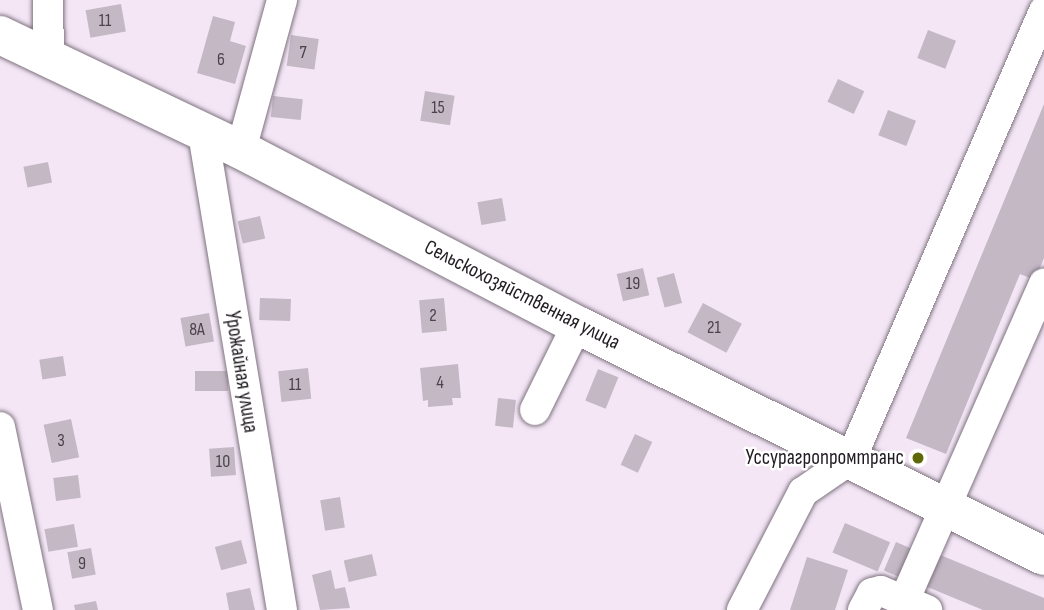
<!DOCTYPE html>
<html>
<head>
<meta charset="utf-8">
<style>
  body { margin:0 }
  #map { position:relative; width:1044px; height:610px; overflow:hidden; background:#f4e6f5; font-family:"Sofia Sans Condensed",sans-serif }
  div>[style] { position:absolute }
  .building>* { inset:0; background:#c5b8c5; transform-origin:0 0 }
  .roads { filter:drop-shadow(0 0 2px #7f7380) drop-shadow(0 0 2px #7f7380) }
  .minor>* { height:30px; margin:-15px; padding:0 15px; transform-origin:15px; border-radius:15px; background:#fff }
  .major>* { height:38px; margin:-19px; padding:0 19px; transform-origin:19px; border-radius:19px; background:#fff }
  .dots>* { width:19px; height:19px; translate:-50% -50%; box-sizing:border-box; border:4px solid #fff; border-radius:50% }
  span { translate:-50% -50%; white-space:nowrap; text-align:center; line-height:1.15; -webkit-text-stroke:5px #fff; paint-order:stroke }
  .number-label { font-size:18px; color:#4a434b }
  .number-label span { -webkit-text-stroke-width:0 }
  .street-label { font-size:21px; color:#211c22 }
  .poi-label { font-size:21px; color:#211c22 }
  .right { translate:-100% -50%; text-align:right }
</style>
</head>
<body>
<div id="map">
  <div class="building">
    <div style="left:121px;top:4px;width:28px;height:36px;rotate:80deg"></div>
    <div style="clip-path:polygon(213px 16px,235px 22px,230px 41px,246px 46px,235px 84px,197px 73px)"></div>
    <div style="left:928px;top:30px;width:30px;height:30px;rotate:21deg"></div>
    <div style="left:291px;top:35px;width:28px;height:31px;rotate:8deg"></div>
    <div style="left:838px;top:79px;width:29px;height:25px;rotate:25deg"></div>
    <div style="left:425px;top:91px;width:30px;height:30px;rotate:9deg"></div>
    <div style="left:273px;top:96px;width:30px;height:21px;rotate:6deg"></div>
    <div style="clip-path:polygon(1044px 104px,1044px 258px,1035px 280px,1020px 274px,946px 454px,906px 438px)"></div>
    <div style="left:888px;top:110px;width:30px;height:27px;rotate:21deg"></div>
    <div style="left:48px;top:162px;width:21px;height:25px;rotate:79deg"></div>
    <div style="left:502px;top:198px;width:23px;height:25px;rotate:80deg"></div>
    <div style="left:260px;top:216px;width:23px;height:23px;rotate:77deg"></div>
    <div style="left:643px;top:268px;width:28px;height:27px;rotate:77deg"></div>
    <div style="left:674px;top:273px;width:31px;height:18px;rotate:75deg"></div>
    <div style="left:260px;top:298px;width:31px;height:22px;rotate:2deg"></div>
    <div style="left:444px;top:298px;width:33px;height:25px;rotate:85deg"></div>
    <div style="left:703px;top:303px;width:44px;height:33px;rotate:28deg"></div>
    <div style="left:209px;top:313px;width:29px;height:29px;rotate:80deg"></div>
    <div style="left:63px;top:356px;width:20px;height:24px;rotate:81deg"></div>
    <div style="clip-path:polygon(458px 364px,461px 398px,452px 398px,453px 405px,428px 407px,428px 400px,423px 401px,420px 368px)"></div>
    <div style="left:308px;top:368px;width:31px;height:30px;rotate:84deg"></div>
    <div style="left:598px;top:369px;width:22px;height:34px;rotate:22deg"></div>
    <div style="left:228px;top:371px;width:20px;height:33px;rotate:90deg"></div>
    <div style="left:498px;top:398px;width:18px;height:28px;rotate:6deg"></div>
    <div style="left:71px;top:419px;width:39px;height:28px;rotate:78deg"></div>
    <div style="left:635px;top:434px;width:19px;height:34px;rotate:25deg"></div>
    <div style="left:234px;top:447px;width:28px;height:25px;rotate:86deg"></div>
    <div style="left:78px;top:475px;width:23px;height:25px;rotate:83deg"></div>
    <div style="left:340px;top:497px;width:31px;height:20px;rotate:81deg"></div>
    <div style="left:845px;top:523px;width:49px;height:32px;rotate:23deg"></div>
    <div style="left:74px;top:524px;width:23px;height:30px;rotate:80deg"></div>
    <div style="left:241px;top:540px;width:24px;height:27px;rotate:75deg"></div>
    <div style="left:896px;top:542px;width:21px;height:31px;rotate:23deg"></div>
    <div style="left:91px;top:548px;width:27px;height:24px;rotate:80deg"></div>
    <div style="left:372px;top:554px;width:22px;height:29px;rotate:77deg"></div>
    <div style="clip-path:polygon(938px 554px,1044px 598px,1044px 610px,983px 610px,925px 586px)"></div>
    <div style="clip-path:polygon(807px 557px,848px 570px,835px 610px,790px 610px)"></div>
    <div style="clip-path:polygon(331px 570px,335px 589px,345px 587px,350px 608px,320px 610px,312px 575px)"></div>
    <div style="clip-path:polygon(250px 588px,255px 610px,229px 610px,226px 593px)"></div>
    <div style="clip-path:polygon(96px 601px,98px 610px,75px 610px,74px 605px)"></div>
  </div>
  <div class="roads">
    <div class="minor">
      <div style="left:48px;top:0;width:57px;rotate:89deg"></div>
      <div style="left:203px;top:133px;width:483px;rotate:80.6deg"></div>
      <div style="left:241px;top:150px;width:156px;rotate:-74.7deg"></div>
      <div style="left:535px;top:410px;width:95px;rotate:-63.7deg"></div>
      <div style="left:0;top:427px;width:187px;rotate:78.3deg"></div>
      <div style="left:904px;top:601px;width:347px;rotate:-66.2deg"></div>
      <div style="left:742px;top:610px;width:133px;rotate:-62.7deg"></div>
      <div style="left:803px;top:492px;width:58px;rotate:-34.5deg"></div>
      <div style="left:851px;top:459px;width:488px;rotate:-66.7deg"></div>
      <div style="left:863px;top:610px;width:19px;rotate:-62deg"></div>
      <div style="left:872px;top:593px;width:9px;rotate:-13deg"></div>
      <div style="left:881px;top:591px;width:50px;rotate:22.4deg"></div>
    </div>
    <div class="major">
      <div style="left:0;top:35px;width:267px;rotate:25.5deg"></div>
      <div style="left:241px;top:150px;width:379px;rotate:27.5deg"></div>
      <div style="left:577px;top:325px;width:521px;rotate:26.32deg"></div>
    </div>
  </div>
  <div class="dots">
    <div style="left:918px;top:458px;background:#5f6707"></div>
  </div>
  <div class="number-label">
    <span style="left:105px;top:21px">11</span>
    <span style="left:303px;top:53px">7</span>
    <span style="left:221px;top:60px">6</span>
    <span style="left:438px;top:108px">15</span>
    <span style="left:633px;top:284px">19</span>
    <span style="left:433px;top:316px">2</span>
    <span style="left:714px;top:328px">21</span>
    <span style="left:197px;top:330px">8А</span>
    <span style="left:440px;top:383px">4</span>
    <span style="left:295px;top:385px">11</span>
    <span style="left:61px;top:441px">3</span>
    <span style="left:223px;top:462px">10</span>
    <span style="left:82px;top:564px">9</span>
  </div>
  <div class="street-label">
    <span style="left:522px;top:295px;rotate:27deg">Сельскохозяйственная улица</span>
    <span style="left:241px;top:372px;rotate:81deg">Урожайная улица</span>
  </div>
  <div class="poi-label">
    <span class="right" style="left:904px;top:458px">Уссурагропромтранс</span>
  </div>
</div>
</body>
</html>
